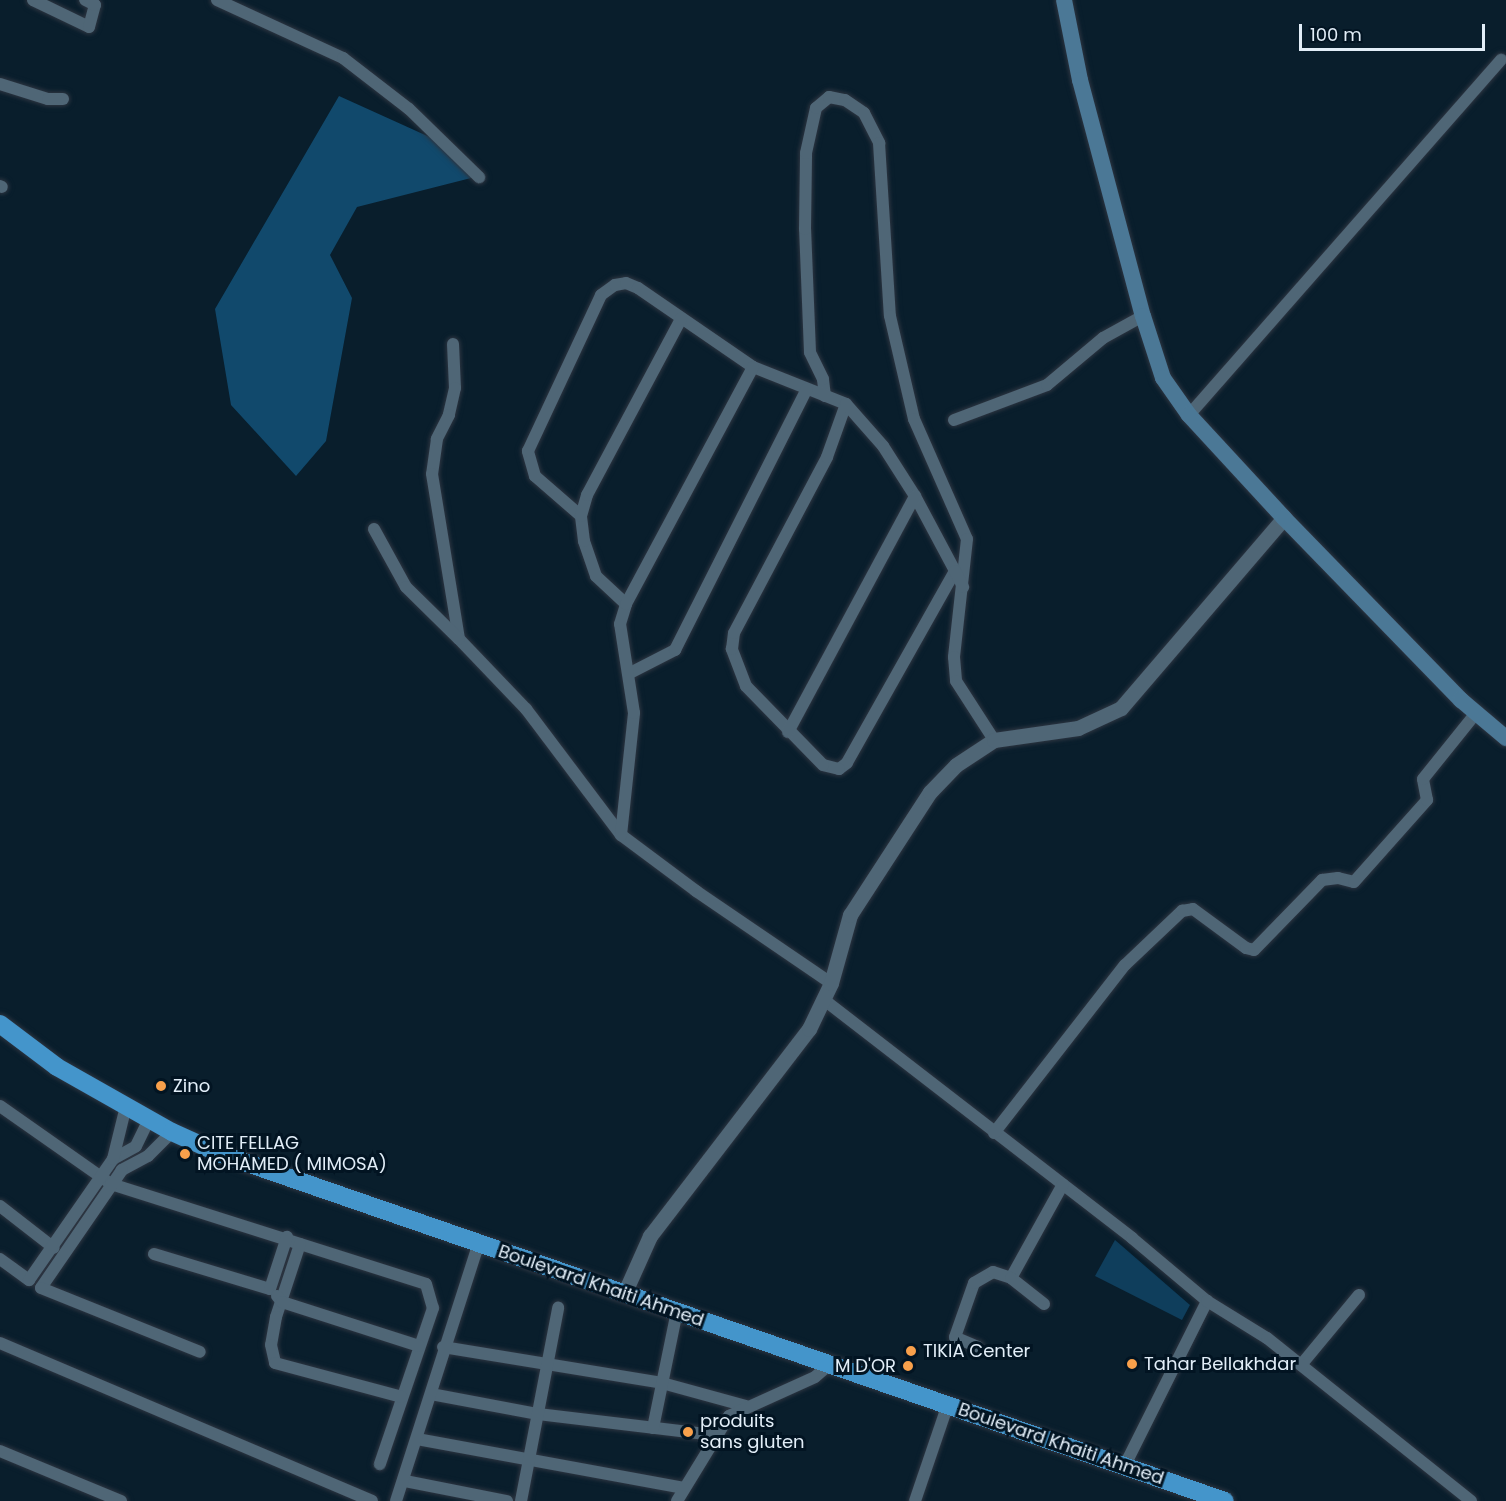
<!DOCTYPE html>
<html>
<head>
<meta charset="utf-8">
<style>
  body { margin:0 }
  #map { position:relative; width:1506px; height:1501px; overflow:hidden; background:#091e2c; font-family:Poppins,sans-serif }
  div>[style] { position:absolute }
  .green>* { inset:0; background:#0f3e5c }
  .forest>* { inset:0; background:#11496c }
  .roads { filter:drop-shadow(0 0 2px #2d3541) drop-shadow(0 0 2px #2d3541) }
  .minor>* { height:12px; margin:-6px; padding:0 6px; transform-origin:6px; border-radius:6px; background:#4f6676 }
  .tertiary>* { height:15px; margin:-7.5px; padding:0 7.5px; transform-origin:7.5px; border-radius:7.5px; background:#4f6676 }
  .secondary>* { height:16px; margin:-8px; padding:0 8px; transform-origin:8px; border-radius:8px; background:#4b7896 }
  .trunk>* { height:18px; margin:-9px; padding:0 9px; transform-origin:9px; border-radius:9px; background:#4495cb }
  .dots>* { width:16px; height:16px; translate:-50% -50%; box-sizing:border-box; border:3px solid #021422; border-radius:50% }
  span { translate:-50% -50%; white-space:nowrap; text-align:center; line-height:1.15; -webkit-text-stroke:6px #021422; paint-order:stroke }
  .poi-label { font-size:18px; color:#e2eef8 }
  .left { translate:0 -50%; text-align:left }
  .right { translate:-100% -50%; text-align:right }
  .street-label { font-size:18px; color:#e2eef8 }
  .scale { position:absolute; left:1299px; top:24px; width:186px; height:27px; box-sizing:border-box; border:3px solid #e2eef8; border-top:0; padding-left:8px; font-size:18px; line-height:21px; white-space:nowrap; color:#e2eef8; -webkit-text-stroke:4px #021422; paint-order:stroke }
</style>
</head>
<body>
<div id="map">
  <div class="green">
    <div style="clip-path:polygon(1115px 1240px,1190px 1305px,1182px 1320px,1095px 1276px)"></div>
  </div>
  <div class="forest">
    <div style="clip-path:polygon(339px 96px,434px 139px,475px 177px,357px 207px,330px 255px,352px 298px,326px 441px,296px 476px,231px 405px,215px 309px)"></div>
  </div>
  <div class="roads">
    <div class="minor">
      <div style="left:33px;top:0;width:62px;rotate:25.7deg"></div>
      <div style="left:89px;top:27px;width:23px;rotate:-75deg"></div>
      <div style="left:95px;top:5px;width:11px;rotate:-153deg"></div>
      <div style="left:217px;top:0;width:139px;rotate:24.7deg"></div>
      <div style="left:343px;top:58px;width:83px;rotate:37.7deg"></div>
      <div style="left:409px;top:109px;width:98px;rotate:44.2deg"></div>
      <div style="left:0;top:84px;width:50px;rotate:17.4deg"></div>
      <div style="left:48px;top:99px;width:15px"></div>
      <div style="left:0;top:186px;width:2px;rotate:27deg"></div>
      <div style="left:453px;top:344px;width:44px;rotate:87.4deg"></div>
      <div style="left:455px;top:388px;width:28px;rotate:103deg"></div>
      <div style="left:449px;top:415px;width:27px;rotate:117deg"></div>
      <div style="left:437px;top:439px;width:35px;rotate:98deg"></div>
      <div style="left:432px;top:474px;width:167px;rotate:80.7deg"></div>
      <div style="left:459px;top:639px;width:97px;rotate:46.3deg"></div>
      <div style="left:526px;top:709px;width:158px;rotate:53deg"></div>
      <div style="left:621px;top:835px;width:94px;rotate:36.7deg"></div>
      <div style="left:696px;top:891px;width:163px;rotate:34.3deg"></div>
      <div style="left:825px;top:396px;width:17px;rotate:-97deg"></div>
      <div style="left:823px;top:379px;width:30px;rotate:-116deg"></div>
      <div style="left:810px;top:352px;width:123px;rotate:-92.3deg"></div>
      <div style="left:805px;top:229px;width:76px;rotate:-89.2deg"></div>
      <div style="left:806px;top:153px;width:46px;rotate:-77.5deg"></div>
      <div style="left:816px;top:108px;width:17px;rotate:-40deg"></div>
      <div style="left:829px;top:97px;width:16px;rotate:11deg"></div>
      <div style="left:845px;top:100px;width:23px;rotate:34deg"></div>
      <div style="left:864px;top:113px;width:34px;rotate:63deg"></div>
      <div style="left:879px;top:143px;width:173px;rotate:86.4deg"></div>
      <div style="left:890px;top:316px;width:106px;rotate:76.9deg"></div>
      <div style="left:914px;top:419px;width:131px;rotate:66.2deg"></div>
      <div style="left:967px;top:539px;width:119px;rotate:96.3deg"></div>
      <div style="left:954px;top:657px;width:24px;rotate:85deg"></div>
      <div style="left:956px;top:681px;width:70px;rotate:57.2deg"></div>
      <div style="left:1189px;top:415px;width:473px;rotate:-48.7deg"></div>
      <div style="left:954px;top:420px;width:99px;rotate:-20.6deg"></div>
      <div style="left:1047px;top:385px;width:73px;rotate:-40deg"></div>
      <div style="left:1103px;top:338px;width:46px;rotate:-28.8deg"></div>
      <div style="left:581px;top:516px;width:61px;rotate:-139deg"></div>
      <div style="left:535px;top:476px;width:26px;rotate:-106deg"></div>
      <div style="left:528px;top:451px;width:172px;rotate:-64.9deg"></div>
      <div style="left:601px;top:295px;width:17px;rotate:-36deg"></div>
      <div style="left:615px;top:285px;width:11px;rotate:-10deg"></div>
      <div style="left:626px;top:283px;width:13px;rotate:23deg"></div>
      <div style="left:638px;top:288px;width:140px;rotate:34.5deg"></div>
      <div style="left:753px;top:367px;width:100px;rotate:21.7deg"></div>
      <div style="left:374px;top:529px;width:66px;rotate:61.1deg"></div>
      <div style="left:406px;top:587px;width:74px;rotate:44.5deg"></div>
      <div style="left:955px;top:571px;width:220px;rotate:119.4deg"></div>
      <div style="left:847px;top:763px;width:10px;rotate:143deg"></div>
      <div style="left:839px;top:769px;width:16px;rotate:-166deg"></div>
      <div style="left:823px;top:765px;width:110px;rotate:-134.3deg"></div>
      <div style="left:746px;top:686px;width:40px;rotate:-111deg"></div>
      <div style="left:732px;top:649px;width:16px;rotate:-83deg"></div>
      <div style="left:734px;top:633px;width:199px;rotate:-62.1deg"></div>
      <div style="left:827px;top:457px;width:56px;rotate:-70.3deg"></div>
      <div style="left:846px;top:404px;width:56px;rotate:48.6deg"></div>
      <div style="left:883px;top:446px;width:59px;rotate:57.4deg"></div>
      <div style="left:915px;top:496px;width:85px;rotate:61.9deg"></div>
      <div style="left:955px;top:571px;width:18px;rotate:63deg"></div>
      <div style="left:626px;top:604px;width:41px;rotate:-137deg"></div>
      <div style="left:596px;top:576px;width:37px;rotate:-109deg"></div>
      <div style="left:584px;top:541px;width:25px;rotate:-97deg"></div>
      <div style="left:581px;top:516px;width:22px;rotate:-74deg"></div>
      <div style="left:587px;top:495px;width:200px;rotate:-61.9deg"></div>
      <div style="left:630px;top:673px;width:51px;rotate:-27.1deg"></div>
      <div style="left:675px;top:650px;width:292px;rotate:-63.2deg"></div>
      <div style="left:788px;top:732px;width:268px;rotate:-61.7deg"></div>
      <div style="left:621px;top:835px;width:123px;rotate:-83.9deg"></div>
      <div style="left:634px;top:713px;width:90px;rotate:-98.9deg"></div>
      <div style="left:620px;top:624px;width:21px;rotate:-73deg"></div>
      <div style="left:626px;top:604px;width:269px;rotate:-61.8deg"></div>
      <div style="left:823px;top:999px;width:391px;rotate:37.7deg"></div>
      <div style="left:1132px;top:1238px;width:98px;rotate:40deg"></div>
      <div style="left:0;top:1106px;width:136px;rotate:35.1deg"></div>
      <div style="left:111px;top:1184px;width:330px;rotate:17.6deg"></div>
      <div style="left:426px;top:1284px;width:25px;rotate:74deg"></div>
      <div style="left:433px;top:1308px;width:165px;rotate:108.8deg"></div>
      <div style="left:172px;top:1132px;width:34px;rotate:135deg"></div>
      <div style="left:148px;top:1156px;width:30px;rotate:152deg"></div>
      <div style="left:122px;top:1170px;width:143px;rotate:124.5deg"></div>
      <div style="left:41px;top:1288px;width:171px;rotate:21.9deg"></div>
      <div style="left:994px;top:1133px;width:213px;rotate:-52.1deg"></div>
      <div style="left:1125px;top:965px;width:79px;rotate:-43.5deg"></div>
      <div style="left:1182px;top:911px;width:11px;rotate:-10deg"></div>
      <div style="left:1193px;top:909px;width:66px;rotate:36.3deg"></div>
      <div style="left:1246px;top:948px;width:8px;rotate:14deg"></div>
      <div style="left:1254px;top:950px;width:98px;rotate:-45.8deg"></div>
      <div style="left:1322px;top:880px;width:16px;rotate:-7deg"></div>
      <div style="left:1338px;top:878px;width:16px;rotate:14deg"></div>
      <div style="left:1354px;top:882px;width:110px;rotate:-48.3deg"></div>
      <div style="left:1427px;top:800px;width:21px;rotate:-101deg"></div>
      <div style="left:1423px;top:779px;width:85px;rotate:-51.2deg"></div>
      <div style="left:113px;top:1159px;width:26px;rotate:-29deg"></div>
      <div style="left:136px;top:1146px;width:32px;rotate:-64deg"></div>
      <div style="left:0;top:1206px;width:68px;rotate:37.9deg"></div>
      <div style="left:300px;top:1244px;width:77px;rotate:108.2deg"></div>
      <div style="left:276px;top:1317px;width:28px;rotate:100deg"></div>
      <div style="left:271px;top:1345px;width:18px;rotate:77deg"></div>
      <div style="left:275px;top:1363px;width:131px;rotate:15deg"></div>
      <div style="left:154px;top:1254px;width:121px;rotate:16.8deg"></div>
      <div style="left:270px;top:1289px;width:55px;rotate:-71.9deg"></div>
      <div style="left:0;top:1259px;width:36px;rotate:36deg"></div>
      <div style="left:29px;top:1280px;width:147px;rotate:-55.2deg"></div>
      <div style="left:113px;top:1159px;width:55px;rotate:-76.2deg"></div>
      <div style="left:1011px;top:1278px;width:107px;rotate:-61deg"></div>
      <div style="left:277px;top:1296px;width:8px;rotate:50deg"></div>
      <div style="left:282px;top:1302px;width:144px;rotate:17.8deg"></div>
      <div style="left:0;top:1343px;width:404px;rotate:23deg"></div>
      <div style="left:443px;top:1347px;width:222px;rotate:9.3deg"></div>
      <div style="left:662px;top:1383px;width:87px;rotate:15.3deg"></div>
      <div style="left:978px;top:1347px;width:25px;rotate:-157deg"></div>
      <div style="left:955px;top:1337px;width:57px;rotate:-70.6deg"></div>
      <div style="left:974px;top:1283px;width:22px;rotate:-30deg"></div>
      <div style="left:993px;top:1272px;width:19px;rotate:18deg"></div>
      <div style="left:1011px;top:1278px;width:42px;rotate:38.2deg"></div>
      <div style="left:1301px;top:1365px;width:91px;rotate:-50.4deg"></div>
      <div style="left:431px;top:1394px;width:109px;rotate:10.6deg"></div>
      <div style="left:538px;top:1414px;width:177px;rotate:6.8deg"></div>
      <div style="left:653px;top:1428px;width:119px;rotate:-78.4deg"></div>
      <div style="left:417px;top:1439px;width:270px;rotate:10.4deg"></div>
      <div style="left:0;top:1451px;width:131px;rotate:22.5deg"></div>
      <div style="left:1124px;top:1467px;width:186px;rotate:-63.4deg"></div>
      <div style="left:1207px;top:1301px;width:70px;rotate:31.7deg"></div>
      <div style="left:1267px;top:1338px;width:261px;rotate:38.6deg"></div>
      <div style="left:405px;top:1481px;width:104px;rotate:11.1deg"></div>
      <div style="left:396px;top:1501px;width:269px;rotate:-72.2deg"></div>
      <div style="left:521px;top:1501px;width:197px;rotate:-79.1deg"></div>
      <div style="left:677px;top:1501px;width:100px;rotate:-58.5deg"></div>
      <div style="left:729px;top:1416px;width:94px;rotate:-24.4deg"></div>
      <div style="left:815px;top:1377px;width:18px;rotate:-41deg"></div>
      <div style="left:915px;top:1501px;width:102px;rotate:-71.2deg"></div>
    </div>
    <div class="tertiary">
      <div style="left:624px;top:1294px;width:64px;rotate:-65.9deg"></div>
      <div style="left:650px;top:1236px;width:261px;rotate:-52.5deg"></div>
      <div style="left:809px;top:1029px;width:51px;rotate:-64.4deg"></div>
      <div style="left:831px;top:983px;width:71px;rotate:-74.4deg"></div>
      <div style="left:850px;top:915px;width:147px;rotate:-57deg"></div>
      <div style="left:930px;top:792px;width:37px;rotate:-46deg"></div>
      <div style="left:956px;top:765px;width:45px;rotate:-33.3deg"></div>
      <div style="left:994px;top:740px;width:85px;rotate:-8.1deg"></div>
      <div style="left:1078px;top:728px;width:47px;rotate:-24.9deg"></div>
      <div style="left:1121px;top:708px;width:250px;rotate:-49.4deg"></div>
    </div>
    <div class="secondary">
      <div style="left:1064px;top:0;width:82px;rotate:78.7deg"></div>
      <div style="left:1080px;top:80px;width:244px;rotate:75.1deg"></div>
      <div style="left:1143px;top:316px;width:65px;rotate:72.1deg"></div>
      <div style="left:1163px;top:378px;width:45px;rotate:54.9deg"></div>
      <div style="left:1189px;top:415px;width:140px;rotate:47.3deg"></div>
      <div style="left:1284px;top:518px;width:254px;rotate:45.8deg"></div>
      <div style="left:1461px;top:700px;width:59px;rotate:40.2deg"></div>
    </div>
    <div class="trunk">
      <div style="left:0;top:1024px;width:71px;rotate:37deg"></div>
      <div style="left:57px;top:1067px;width:132px;rotate:29.5deg"></div>
      <div style="left:172px;top:1132px;width:54px;rotate:24.2deg"></div>
      <div style="left:221px;top:1154px;width:1062px;rotate:19.07deg"></div>
    </div>
  </div>
  <div class="dots">
    <div style="left:161px;top:1086px;background:#f8a04b"></div>
    <div style="left:185px;top:1154px;background:#f8a04b"></div>
    <div style="left:911px;top:1351px;background:#f8a04b"></div>
    <div style="left:1132px;top:1364px;background:#f8a04b"></div>
    <div style="left:908px;top:1366px;background:#f8a04b"></div>
    <div style="left:688px;top:1432px;background:#f8a04b"></div>
  </div>
  <div class="poi-label">
    <span class="left" style="left:173px;top:1086px">Zino</span>
    <span class="left" style="left:197px;top:1154px">CITE FELLAG<br>MOHAMED ( MIMOSA)</span>
    <span class="left" style="left:923px;top:1351px">TIKIA Center</span>
    <span class="left" style="left:1144px;top:1364px">Tahar Bellakhdar</span>
    <span class="right" style="left:896px;top:1366px">M D'OR</span>
    <span class="left" style="left:700px;top:1432px">produits<br>sans gluten</span>
  </div>
  <div class="street-label">
    <span style="left:601px;top:1286px;rotate:19deg">Boulevard Khaiti Ahmed</span>
    <span style="left:1061px;top:1444px;rotate:19deg">Boulevard Khaiti Ahmed</span>
  </div>
  <div class="scale">100 m</div>
</div>
</body>
</html>
